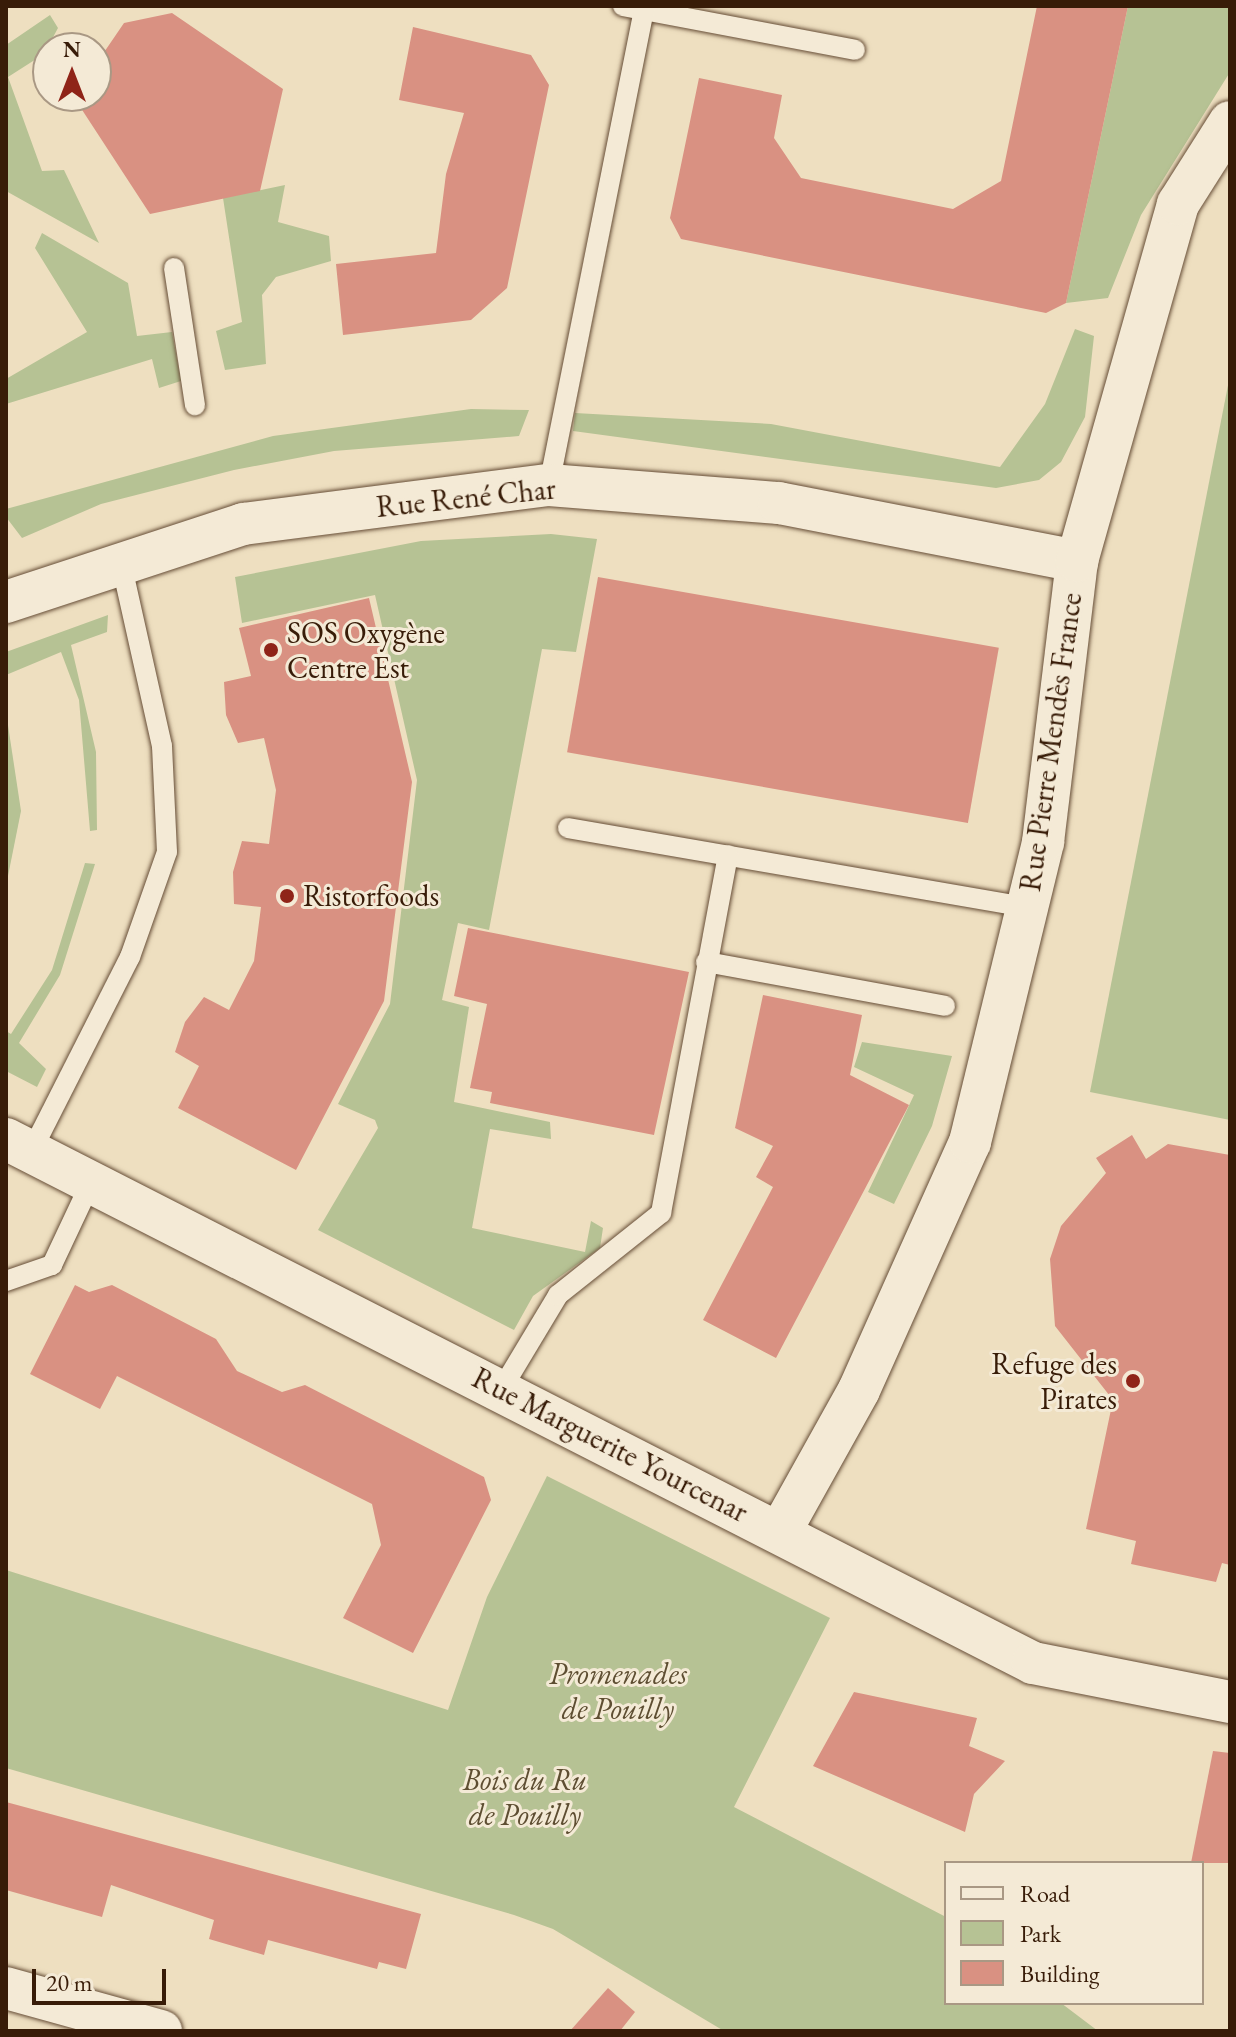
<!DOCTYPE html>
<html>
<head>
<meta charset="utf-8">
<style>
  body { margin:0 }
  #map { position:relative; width:1236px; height:2037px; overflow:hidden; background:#eedfc0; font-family:"EB Garamond",serif }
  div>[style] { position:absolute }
  .green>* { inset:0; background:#b6c294 }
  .building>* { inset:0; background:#d99182; transform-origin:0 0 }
  .roads { filter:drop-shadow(0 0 2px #664d36) drop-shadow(0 0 2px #664d36) }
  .lane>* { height:20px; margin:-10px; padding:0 10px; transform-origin:10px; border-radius:10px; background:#f4ead6 }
  .street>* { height:42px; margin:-21px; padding:0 21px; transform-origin:21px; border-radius:21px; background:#f4ead6 }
  .dots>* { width:22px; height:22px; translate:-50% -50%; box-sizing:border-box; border:4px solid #f4ead6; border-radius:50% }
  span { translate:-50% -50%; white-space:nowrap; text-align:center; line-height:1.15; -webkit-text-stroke:6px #f4ead6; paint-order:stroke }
  .street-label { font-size:30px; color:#381c08 }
  .poi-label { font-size:30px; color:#381c08 }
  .left { translate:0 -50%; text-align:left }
  .right { translate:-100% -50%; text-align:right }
  .park-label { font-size:30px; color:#5e4e32; font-style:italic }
  .frame { position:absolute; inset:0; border:8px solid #381c08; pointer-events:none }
  .legend { position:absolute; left:944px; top:1861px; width:260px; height:144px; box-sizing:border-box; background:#f4ead6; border:2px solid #a99884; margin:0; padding:10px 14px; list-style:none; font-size:24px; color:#381c08 }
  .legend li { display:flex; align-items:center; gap:16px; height:40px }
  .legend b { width:40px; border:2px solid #a99884 }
  .north { position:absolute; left:32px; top:32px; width:80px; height:80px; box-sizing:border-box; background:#f4ead6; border:2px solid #a99884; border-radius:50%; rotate:0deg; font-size:22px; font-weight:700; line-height:32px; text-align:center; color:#381c08 }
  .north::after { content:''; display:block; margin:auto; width:28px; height:36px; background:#8f2418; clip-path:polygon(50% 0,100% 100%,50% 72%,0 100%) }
  .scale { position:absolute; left:32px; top:1969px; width:134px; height:36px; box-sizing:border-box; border:4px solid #381c08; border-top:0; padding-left:10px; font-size:24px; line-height:28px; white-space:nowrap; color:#381c08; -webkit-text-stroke:6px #f4ead6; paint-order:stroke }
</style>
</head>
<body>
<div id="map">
  <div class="green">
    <div style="clip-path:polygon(1128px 6px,1230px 6px,1230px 72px,1141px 215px,1108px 298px,1066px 303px)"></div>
    <div style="clip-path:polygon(50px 15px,58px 28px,44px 54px,8px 77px,42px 171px,64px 170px,99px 243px,6px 191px,6px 45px)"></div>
    <div style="clip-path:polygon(285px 185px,278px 222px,329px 236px,331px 261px,276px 277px,262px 295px,266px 364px,225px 370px,216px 331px,242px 322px,223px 198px)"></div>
    <div style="clip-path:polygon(42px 233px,128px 283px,137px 336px,172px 332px,181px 381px,159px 388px,152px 359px,6px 404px,6px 379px,87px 332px,35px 248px)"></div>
    <div style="clip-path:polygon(1075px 329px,1094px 336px,1085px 417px,1061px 462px,1039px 480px,996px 488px,573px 431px,575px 413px,771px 424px,1000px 467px,1045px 404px)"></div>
    <div style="clip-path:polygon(1230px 375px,1230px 1120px,1090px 1092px)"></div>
    <div style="clip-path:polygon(471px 409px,529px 410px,519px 436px,334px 451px,234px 470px,101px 504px,22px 538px,6px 517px,6px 509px,273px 436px)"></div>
    <div style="clip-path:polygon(551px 534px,597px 539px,576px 652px,542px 649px,489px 930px,458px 923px,442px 1000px,469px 1007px,454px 1102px,550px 1122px,551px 1139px,490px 1129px,472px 1228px,585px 1252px,591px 1221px,603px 1228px,600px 1248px,533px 1296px,514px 1330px,318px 1230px,378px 1128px,375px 1120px,338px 1104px,390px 1004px,417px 780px,375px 595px,242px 623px,235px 577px,421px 541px)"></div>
    <div style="clip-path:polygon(108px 615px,107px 632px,71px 645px,96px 752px,97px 830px,90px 831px,79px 700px,61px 652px,6px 675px,6px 652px)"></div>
    <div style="clip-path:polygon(6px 712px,21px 811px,6px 886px)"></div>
    <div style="clip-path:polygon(85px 863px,95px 864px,60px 975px,19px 1043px,46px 1069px,37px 1087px,6px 1071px,6px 1031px,11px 1034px,52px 970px)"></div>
    <div style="clip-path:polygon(862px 1042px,952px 1056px,932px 1126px,894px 1204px,868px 1192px,914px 1095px,854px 1067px)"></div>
    <div style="clip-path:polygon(547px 1476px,830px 1618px,734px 1807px,946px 1917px,946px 2003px,1061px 2003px,1098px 2031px,724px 2031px,553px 1929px,514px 1915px,6px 1768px,6px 1570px,448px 1710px,487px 1597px)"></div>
  </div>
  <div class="building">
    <div style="clip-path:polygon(1037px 6px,1128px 6px,1066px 303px,1046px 313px,681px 239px,670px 218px,699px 78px,782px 95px,774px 138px,801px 178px,953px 209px,1001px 181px)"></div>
    <div style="clip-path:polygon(172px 13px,283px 89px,260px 191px,150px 214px,73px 96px,96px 96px,96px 64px,124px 23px)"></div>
    <div style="clip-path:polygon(413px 27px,531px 55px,549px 85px,507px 288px,471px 320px,343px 335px,336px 264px,436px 253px,446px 174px,464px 113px,399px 100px)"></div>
    <div style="left:598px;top:577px;width:407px;height:178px;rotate:10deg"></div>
    <div style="clip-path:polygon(369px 598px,412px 782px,384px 1001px,296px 1170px,178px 1108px,199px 1066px,175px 1052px,185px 1022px,204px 997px,229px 1010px,254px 961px,261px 907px,234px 904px,233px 872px,242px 841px,269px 844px,276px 790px,264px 738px,238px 743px,226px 715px,224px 682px,251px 676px,239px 628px)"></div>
    <div style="clip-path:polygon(468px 928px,689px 972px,654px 1135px,490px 1103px,492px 1092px,470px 1088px,487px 1004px,454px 996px)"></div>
    <div style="clip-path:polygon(763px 995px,862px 1015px,850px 1075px,909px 1105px,776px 1358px,703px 1320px,773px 1187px,756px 1177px,773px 1146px,735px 1128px)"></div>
    <div style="clip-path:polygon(1132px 1135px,1146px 1159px,1168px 1144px,1230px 1155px,1230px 1565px,1222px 1563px,1216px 1582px,1131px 1564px,1136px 1541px,1086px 1529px,1113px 1400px,1055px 1326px,1050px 1259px,1061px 1226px,1106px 1173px,1096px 1158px)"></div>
    <div style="clip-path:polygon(75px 1285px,89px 1292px,112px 1285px,216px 1339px,237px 1371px,282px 1392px,305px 1385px,484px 1477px,491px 1500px,413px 1653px,343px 1618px,381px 1545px,372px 1504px,117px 1376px,100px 1409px,30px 1374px)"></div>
    <div style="clip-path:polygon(854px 1692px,977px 1718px,969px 1746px,1005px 1761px,974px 1794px,965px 1832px,813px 1766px)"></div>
    <div style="clip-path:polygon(1213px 1751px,1230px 1753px,1230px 1863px,1191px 1863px)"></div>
    <div style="clip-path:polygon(6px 1802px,421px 1914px,406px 1969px,379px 1962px,377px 1969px,268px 1940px,264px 1955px,209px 1939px,214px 1920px,111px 1885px,102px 1917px,6px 1890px)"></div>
    <div style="clip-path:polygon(608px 1988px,635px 2012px,620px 2031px,570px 2031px)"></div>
  </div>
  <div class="roads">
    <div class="lane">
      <div style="left:623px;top:6px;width:236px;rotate:10.7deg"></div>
      <div style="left:174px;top:268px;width:139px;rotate:81.3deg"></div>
      <div style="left:549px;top:485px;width:489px;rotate:-78.7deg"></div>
      <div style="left:568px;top:828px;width:466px;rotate:9.8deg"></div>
      <div style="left:706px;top:962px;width:243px;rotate:10.4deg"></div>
      <div style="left:31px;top:1152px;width:219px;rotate:-63.1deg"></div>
      <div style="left:130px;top:957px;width:111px;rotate:-70.6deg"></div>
      <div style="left:167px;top:852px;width:106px;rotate:-92.7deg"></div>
      <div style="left:162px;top:746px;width:188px;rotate:-102.6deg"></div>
      <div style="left:6px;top:1281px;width:49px;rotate:-19.2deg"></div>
      <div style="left:52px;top:1265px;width:92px;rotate:-64.8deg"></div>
      <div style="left:501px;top:1390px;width:111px;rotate:-59deg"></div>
      <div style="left:558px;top:1295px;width:132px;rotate:-38.5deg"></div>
      <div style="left:661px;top:1213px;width:364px;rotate:-79.4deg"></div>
    </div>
    <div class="street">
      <div style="left:6px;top:602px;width:250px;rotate:-18.2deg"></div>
      <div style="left:243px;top:524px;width:308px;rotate:-7.3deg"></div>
      <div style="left:549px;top:485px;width:231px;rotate:4.5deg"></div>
      <div style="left:779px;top:503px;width:304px;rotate:11deg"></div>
      <div style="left:6px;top:1139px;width:1153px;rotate:27.03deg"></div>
      <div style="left:1033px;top:1663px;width:201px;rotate:11.2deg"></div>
      <div style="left:780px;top:1532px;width:162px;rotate:-60.9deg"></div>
      <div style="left:859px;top:1390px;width:272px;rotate:-65.9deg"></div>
      <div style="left:970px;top:1142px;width:309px;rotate:-76.3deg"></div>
      <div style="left:1043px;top:842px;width:283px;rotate:-83.1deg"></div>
      <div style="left:1077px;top:561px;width:371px;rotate:-74.2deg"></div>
      <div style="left:1178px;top:204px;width:97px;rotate:-57.6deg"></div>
      <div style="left:6px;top:1988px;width:161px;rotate:15.5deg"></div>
    </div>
  </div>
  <div class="dots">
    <div style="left:271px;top:650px;background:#8f2418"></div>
    <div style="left:287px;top:896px;background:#8f2418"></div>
    <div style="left:1133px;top:1381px;background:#8f2418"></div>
  </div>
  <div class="street-label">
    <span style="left:466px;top:498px;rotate:-6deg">Rue René Char</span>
    <span style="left:1051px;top:742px;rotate:-82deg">Rue Pierre Mendès France</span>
    <span style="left:610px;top:1445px;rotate:27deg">Rue Marguerite Yourcenar</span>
  </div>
  <div class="poi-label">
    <span class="left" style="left:287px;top:650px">SOS Oxygène<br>Centre Est</span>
    <span class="left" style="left:303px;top:896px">Ristorfoods</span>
    <span class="right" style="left:1117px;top:1381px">Refuge des<br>Pirates</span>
  </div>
  <div class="park-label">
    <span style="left:618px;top:1691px">Promenades<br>de Pouilly</span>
    <span style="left:525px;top:1797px">Bois du Ru<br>de Pouilly</span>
  </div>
  <div class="frame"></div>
  <ul class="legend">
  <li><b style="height:10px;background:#f4ead6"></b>Road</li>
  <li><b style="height:22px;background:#b6c294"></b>Park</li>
  <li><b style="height:22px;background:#d99182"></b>Building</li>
  </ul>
  <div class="north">N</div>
  <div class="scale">20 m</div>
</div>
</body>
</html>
